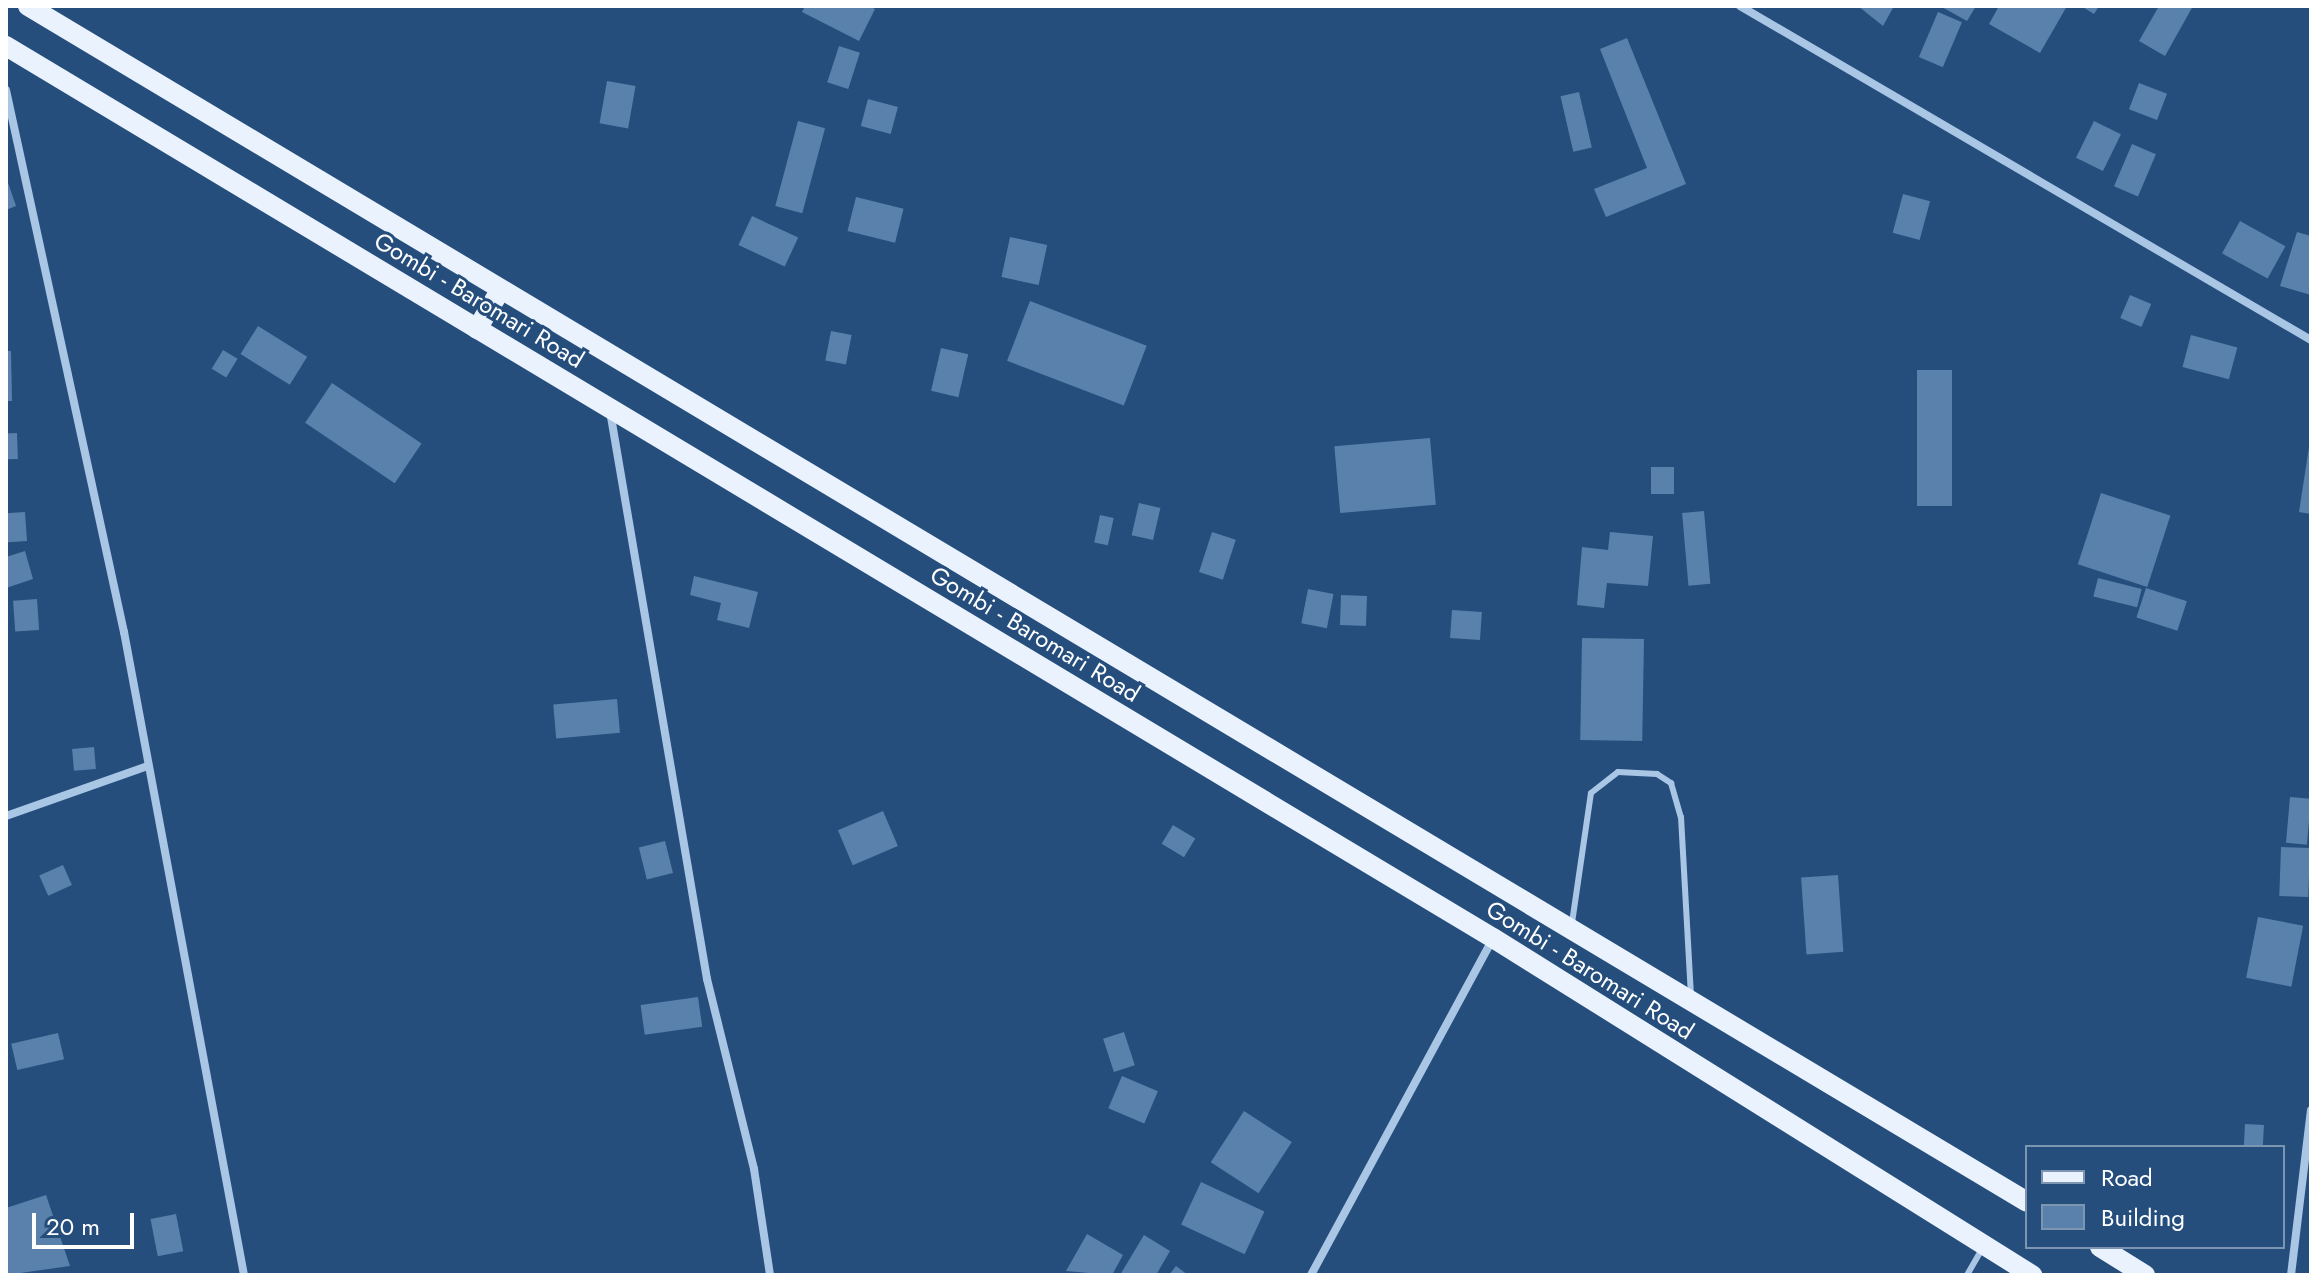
<!DOCTYPE html>
<html>
<head>
<meta charset="utf-8">
<style>
  body { margin:0 }
  #map { position:relative; width:2317px; height:1281px; overflow:hidden; background:#254e7d; font-family:Jost,sans-serif }
  div>[style] { position:absolute }
  .building>* { inset:0; background:#5981ab; transform-origin:0 0 }
  .lane>* { height:6px; margin:-3px; padding:0 3px; transform-origin:3px; border-radius:3px; background:#a9c6e5 }
  .street>* { height:8px; margin:-4px; padding:0 4px; transform-origin:4px; border-radius:4px; background:#a9c6e5 }
  .primary>* { height:20px; margin:-10px; padding:0 10px; transform-origin:10px; border-radius:10px; background:#eaf2fd }
  span { translate:-50% -50%; white-space:nowrap; text-align:center; line-height:1.15; -webkit-text-stroke:6px #254e7d; paint-order:stroke }
  .street-label { font-size:24px; color:#fff }
  .frame { position:absolute; inset:0; border:8px solid #fff; pointer-events:none }
  .legend { position:absolute; left:2025px; top:1145px; width:260px; height:104px; box-sizing:border-box; background:#254e7d; border:2px solid #7c95b1; margin:0; padding:10px 14px; list-style:none; font-size:24px; color:#fff }
  .legend li { display:flex; align-items:center; gap:16px; height:40px }
  .legend b { width:40px; border:2px solid #7c95b1 }
  .scale { position:absolute; left:32px; top:1213px; width:102px; height:36px; box-sizing:border-box; border:4px solid #fff; border-top:0; padding-left:10px; font-size:24px; line-height:28px; white-space:nowrap; color:#fff; -webkit-text-stroke:6px #254e7d; paint-order:stroke }
</style>
</head>
<body>
<div id="map">
  <div class="building">
    <div style="clip-path:polygon(805px 6px,869px 6px,875px 9px,859px 41px,802px 12px)"></div>
    <div style="clip-path:polygon(1858px 6px,1894px 6px,1883px 26px)"></div>
    <div style="clip-path:polygon(1940px 6px,1976px 6px,1967px 21px)"></div>
    <div style="clip-path:polygon(1999px 6px,2067px 6px,2040px 53px,1989px 24px)"></div>
    <div style="clip-path:polygon(2081px 6px,2099px 6px,2094px 14px)"></div>
    <div style="clip-path:polygon(2159px 6px,2193px 6px,2165px 56px,2139px 41px)"></div>
    <div style="left:1938px;top:12px;width:26px;height:49px;rotate:23deg"></div>
    <div style="clip-path:polygon(1627px 38px,1686px 184px,1606px 217px,1594px 189px,1647px 168px,1600px 49px)"></div>
    <div style="left:839px;top:46px;width:22px;height:38px;rotate:18deg"></div>
    <div style="left:607px;top:81px;width:29px;height:43px;rotate:10deg"></div>
    <div style="left:2139px;top:83px;width:30px;height:28px;rotate:21deg"></div>
    <div style="left:1579px;top:92px;width:57px;height:19px;rotate:77deg"></div>
    <div style="left:868px;top:99px;width:31px;height:28px;rotate:15deg"></div>
    <div style="left:798px;top:121px;width:28px;height:88px;rotate:15deg"></div>
    <div style="left:2094px;top:121px;width:30px;height:41px;rotate:26deg"></div>
    <div style="left:2132px;top:144px;width:26px;height:46px;rotate:23deg"></div>
    <div style="clip-path:polygon(6px 177px,16px 206px,6px 210px)"></div>
    <div style="left:1903px;top:194px;width:28px;height:40px;rotate:15deg"></div>
    <div style="left:856px;top:197px;width:49px;height:35px;rotate:14deg"></div>
    <div style="left:752px;top:216px;width:51px;height:32px;rotate:25deg"></div>
    <div style="left:2240px;top:221px;width:52px;height:37px;rotate:29deg"></div>
    <div style="clip-path:polygon(2297px 232px,2311px 236px,2311px 295px,2280px 286px)"></div>
    <div style="left:1010px;top:237px;width:38px;height:41px;rotate:12deg"></div>
    <div style="left:2130px;top:295px;width:23px;height:25px;rotate:23deg"></div>
    <div style="left:1030px;top:301px;width:125px;height:64px;rotate:21deg"></div>
    <div style="left:258px;top:326px;width:58px;height:33px;rotate:32deg"></div>
    <div style="left:831px;top:331px;width:21px;height:30px;rotate:11deg"></div>
    <div style="left:2191px;top:335px;width:48px;height:33px;rotate:15deg"></div>
    <div style="left:941px;top:348px;width:28px;height:44px;rotate:13deg"></div>
    <div style="left:223px;top:350px;width:17px;height:22px;rotate:31deg"></div>
    <div style="clip-path:polygon(6px 351px,11px 351px,12px 401px,6px 401px)"></div>
    <div style="left:1917px;top:370px;width:35px;height:136px"></div>
    <div style="left:332px;top:383px;width:108px;height:48px;rotate:34deg"></div>
    <div style="left:17px;top:433px;width:26px;height:11px;rotate:88deg"></div>
    <div style="left:1430px;top:438px;width:67px;height:96px;rotate:85deg"></div>
    <div style="clip-path:polygon(2309px 447px,2311px 448px,2311px 514px,2299px 512px)"></div>
    <div style="left:1651px;top:467px;width:23px;height:27px"></div>
    <div style="left:2101px;top:493px;width:73px;height:75px;rotate:18deg"></div>
    <div style="left:1139px;top:503px;width:22px;height:33px;rotate:13deg"></div>
    <div style="left:1704px;top:511px;width:73px;height:22px;rotate:85deg"></div>
    <div style="left:25px;top:512px;width:29px;height:19px;rotate:86deg"></div>
    <div style="left:1100px;top:515px;width:14px;height:28px;rotate:12deg"></div>
    <div style="left:1212px;top:532px;width:25px;height:42px;rotate:18deg"></div>
    <div style="clip-path:polygon(1610px 532px,1653px 536px,1648px 586px,1607px 583px,1604px 608px,1577px 605px,1582px 547px,1608px 550px)"></div>
    <div style="clip-path:polygon(25px 551px,33px 579px,6px 588px,6px 557px)"></div>
    <div style="clip-path:polygon(694px 576px,758px 592px,749px 628px,717px 620px,721px 603px,690px 595px)"></div>
    <div style="left:2098px;top:578px;width:45px;height:19px;rotate:14deg"></div>
    <div style="left:2146px;top:588px;width:43px;height:31px;rotate:18deg"></div>
    <div style="left:1308px;top:589px;width:26px;height:35px;rotate:11deg"></div>
    <div style="left:1341px;top:595px;width:26px;height:30px;rotate:2deg"></div>
    <div style="left:37px;top:599px;width:31px;height:24px;rotate:86deg"></div>
    <div style="left:1452px;top:610px;width:30px;height:28px;rotate:4deg"></div>
    <div style="left:1582px;top:638px;width:62px;height:102px;rotate:1deg"></div>
    <div style="left:617px;top:699px;width:34px;height:64px;rotate:85deg"></div>
    <div style="left:94px;top:747px;width:22px;height:22px;rotate:85deg"></div>
    <div style="left:2290px;top:797px;width:21px;height:46px;rotate:5deg"></div>
    <div style="left:883px;top:811px;width:38px;height:49px;rotate:67deg"></div>
    <div style="left:1173px;top:825px;width:26px;height:22px;rotate:31deg"></div>
    <div style="left:665px;top:841px;width:33px;height:27px;rotate:76deg"></div>
    <div style="left:2281px;top:847px;width:29px;height:49px;rotate:2deg"></div>
    <div style="left:63px;top:865px;width:22px;height:26px;rotate:66deg"></div>
    <div style="left:1838px;top:875px;width:77px;height:37px;rotate:86deg"></div>
    <div style="left:2258px;top:917px;width:46px;height:62px;rotate:11deg"></div>
    <div style="left:698px;top:997px;width:30px;height:58px;rotate:82deg"></div>
    <div style="left:1124px;top:1032px;width:35px;height:22px;rotate:72deg"></div>
    <div style="left:58px;top:1033px;width:27px;height:48px;rotate:77deg"></div>
    <div style="left:1122px;top:1076px;width:39px;height:35px;rotate:23deg"></div>
    <div style="left:1244px;top:1111px;width:57px;height:61px;rotate:33deg"></div>
    <div style="left:2245px;top:1124px;width:19px;height:21px;rotate:3deg"></div>
    <div style="left:1201px;top:1182px;width:70px;height:47px;rotate:25deg"></div>
    <div style="clip-path:polygon(46px 1195px,70px 1266px,6px 1275px,6px 1208px)"></div>
    <div style="left:176px;top:1214px;width:38px;height:26px;rotate:79deg"></div>
    <div style="clip-path:polygon(1087px 1234px,1123px 1255px,1112px 1275px,1066px 1271px)"></div>
    <div style="clip-path:polygon(1144px 1235px,1170px 1251px,1156px 1275px,1120px 1275px)"></div>
    <div style="clip-path:polygon(1176px 1266px,1188px 1275px,1169px 1275px)"></div>
  </div>
  <div class="lane">
    <div style="left:1572px;top:923px;width:131px;rotate:-81.7deg"></div>
    <div style="left:1591px;top:793px;width:34px;rotate:-38deg"></div>
    <div style="left:1618px;top:772px;width:39px;rotate:3deg"></div>
    <div style="left:1657px;top:774px;width:17px;rotate:33deg"></div>
    <div style="left:1671px;top:783px;width:35px;rotate:74deg"></div>
    <div style="left:1681px;top:817px;width:177px;rotate:86.8deg"></div>
    <div style="left:1967px;top:1275px;width:30px;rotate:-60deg"></div>
  </div>
  <div class="street">
    <div style="left:1740px;top:6px;width:662px;rotate:30.33deg"></div>
    <div style="left:6px;top:90px;width:555px;rotate:77.72deg"></div>
    <div style="left:124px;top:632px;width:654px;rotate:79.43deg"></div>
    <div style="left:610px;top:411px;width:576px;rotate:80.31deg"></div>
    <div style="left:707px;top:979px;width:196px;rotate:76.1deg"></div>
    <div style="left:754px;top:1169px;width:107px;rotate:81.4deg"></div>
    <div style="left:6px;top:816px;width:151px;rotate:-19.4deg"></div>
    <div style="left:1311px;top:1275px;width:382px;rotate:-61.6deg"></div>
    <div style="left:2291px;top:1275px;width:166px;rotate:-83.1deg"></div>
  </div>
  <div class="primary">
    <div style="left:28px;top:6px;width:2329px;rotate:30.89deg"></div>
    <div style="left:6px;top:46px;width:1734px;rotate:30.96deg"></div>
    <div style="left:1493px;top:938px;width:636px;rotate:32.01deg"></div>
    <div style="left:477px;top:329px;width:41px;rotate:-59deg"></div>
    <div style="left:2100px;top:1247px;width:53px;rotate:31.9deg"></div>
  </div>
  <div class="street-label">
    <span style="left:479px;top:300px;rotate:31deg">Gombi - Baromari Road</span>
    <span style="left:1035px;top:634px;rotate:31deg">Gombi - Baromari Road</span>
    <span style="left:1590px;top:970px;rotate:32deg">Gombi - Baromari Road</span>
  </div>
  <div class="frame"></div>
  <ul class="legend">
  <li><b style="height:10px;background:#eaf2fd"></b>Road</li>
  <li><b style="height:22px;background:#5981ab"></b>Building</li>
  </ul>
  <div class="scale">20 m</div>
</div>
</body>
</html>
